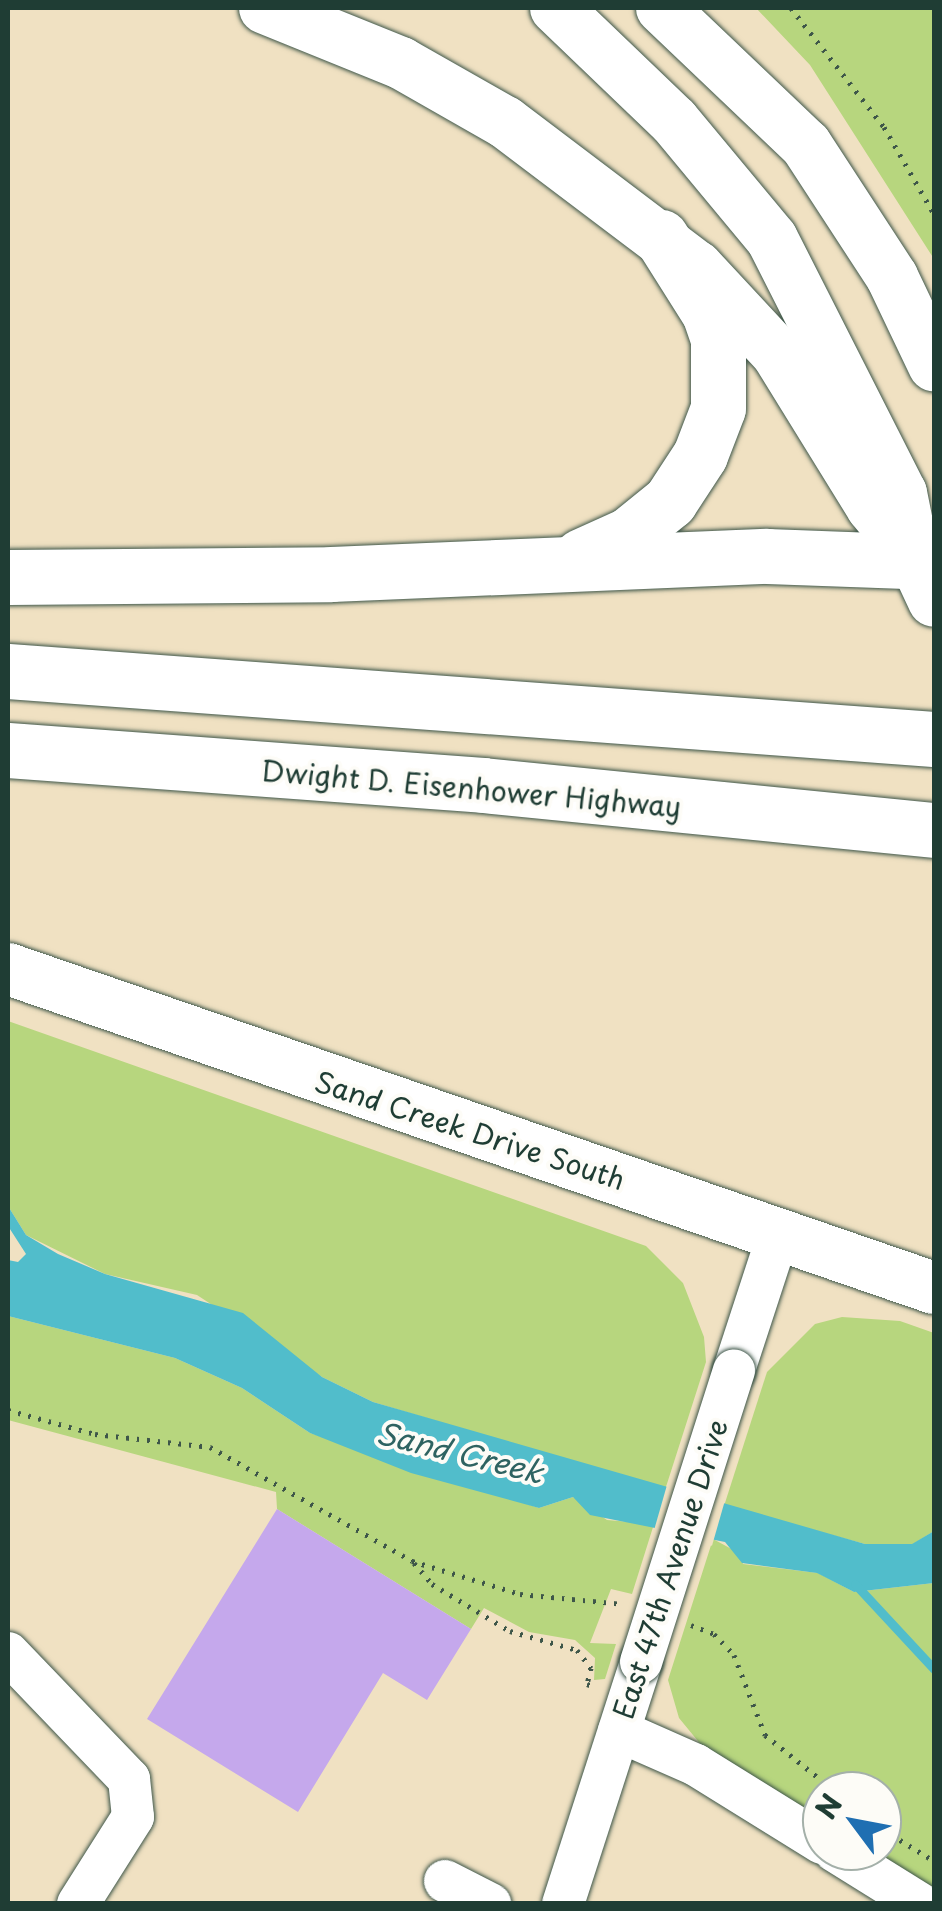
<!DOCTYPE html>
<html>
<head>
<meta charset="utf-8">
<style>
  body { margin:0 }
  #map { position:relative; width:942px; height:1911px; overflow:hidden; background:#f0e1c2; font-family:"Playpen Sans",sans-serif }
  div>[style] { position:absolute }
  .green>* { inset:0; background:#b7d67e }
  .water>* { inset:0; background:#51bdcb }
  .pier>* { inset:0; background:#f0e1c2; transform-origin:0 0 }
  .stream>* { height:9px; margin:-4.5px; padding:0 4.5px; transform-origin:4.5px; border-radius:4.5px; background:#51bdcb }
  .building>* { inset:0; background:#c5a8ec }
  .path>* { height:5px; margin-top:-2.5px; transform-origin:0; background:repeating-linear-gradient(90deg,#3e5649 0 2.5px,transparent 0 10.5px) }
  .roads { filter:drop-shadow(0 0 2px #3e5649) drop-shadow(0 0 2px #3e5649) }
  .minor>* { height:42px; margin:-21px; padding:0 21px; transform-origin:21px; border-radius:21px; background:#fff }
  .major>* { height:52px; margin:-26px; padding:0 26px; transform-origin:26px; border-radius:26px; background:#fff }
  .highway>* { height:55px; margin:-27.5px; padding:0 27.5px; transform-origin:27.5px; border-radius:27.5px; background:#fff }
  .bridges { filter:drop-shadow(0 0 2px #3e5649) drop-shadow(0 0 2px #3e5649) }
  .minor-bridge>* { height:42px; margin:-21px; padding:0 21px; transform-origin:21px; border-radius:21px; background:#fff }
  span { translate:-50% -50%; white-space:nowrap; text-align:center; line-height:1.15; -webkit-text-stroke:8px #fdfcf7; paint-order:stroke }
  .street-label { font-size:28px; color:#1f3d34 }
  .water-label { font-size:30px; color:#2e6361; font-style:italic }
  .frame { position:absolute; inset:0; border:10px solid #1f3d34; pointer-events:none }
  .north { position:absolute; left:802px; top:1771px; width:100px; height:100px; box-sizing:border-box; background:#fdfcf7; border:2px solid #a4b0a9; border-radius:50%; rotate:302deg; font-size:28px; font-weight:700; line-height:40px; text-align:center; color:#1f3d34 }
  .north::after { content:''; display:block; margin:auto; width:35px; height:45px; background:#1f6fb2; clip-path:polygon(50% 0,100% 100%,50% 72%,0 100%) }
</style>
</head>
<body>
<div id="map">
  <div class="green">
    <div style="clip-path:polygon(756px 8px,934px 8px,934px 259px,810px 65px)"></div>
    <div style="clip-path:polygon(8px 1021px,646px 1246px,683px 1283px,704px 1337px,706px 1362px,665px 1490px,373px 1402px,322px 1377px,197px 1295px,105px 1274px,26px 1235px,8px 1206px)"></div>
    <div style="clip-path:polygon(8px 1316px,175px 1358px,242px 1388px,310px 1433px,539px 1508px,573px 1497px,607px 1520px,654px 1524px,632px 1594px,611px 1589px,590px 1643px,616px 1644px,605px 1679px,594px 1680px,595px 1658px,575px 1640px,529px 1632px,484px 1608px,471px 1629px,277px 1509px,276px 1492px,8px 1420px)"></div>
    <div style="clip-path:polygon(842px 1317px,900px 1321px,934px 1333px,934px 1531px,913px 1544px,865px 1544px,724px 1506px,767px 1372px,815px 1324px)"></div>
    <div style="clip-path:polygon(713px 1539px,739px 1553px,743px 1564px,818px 1573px,854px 1592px,934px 1583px,934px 1895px,863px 1851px,882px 1851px,882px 1791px,822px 1791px,822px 1826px,702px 1746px,679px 1718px,668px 1680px)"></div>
  </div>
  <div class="water">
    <div style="clip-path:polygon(8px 1206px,26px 1235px,58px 1254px,105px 1274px,243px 1313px,322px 1377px,373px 1402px,865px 1544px,912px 1544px,934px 1531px,934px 1583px,854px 1592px,817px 1573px,742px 1563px,725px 1542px,590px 1515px,573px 1497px,539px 1508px,411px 1473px,310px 1433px,242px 1388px,175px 1358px,8px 1316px,8px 1260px,18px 1262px,26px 1254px,8px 1226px)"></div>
  </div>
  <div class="pier">
    <div style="left:667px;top:1485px;width:60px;height:46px;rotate:16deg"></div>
  </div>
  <div class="stream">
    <div style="left:855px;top:1584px;width:116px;rotate:47.1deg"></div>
  </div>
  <div class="building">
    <div style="clip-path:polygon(277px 1509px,471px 1629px,427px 1700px,383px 1673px,298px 1812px,147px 1719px)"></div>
  </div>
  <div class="path">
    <div style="left:791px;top:8px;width:151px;rotate:52deg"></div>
    <div style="left:884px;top:127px;width:100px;rotate:60.1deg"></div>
    <div style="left:8px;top:1410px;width:90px;rotate:15.4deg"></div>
    <div style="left:95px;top:1434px;width:116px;rotate:6.4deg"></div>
    <div style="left:210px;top:1447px;width:232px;rotate:29.4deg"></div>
    <div style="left:412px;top:1561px;width:113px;rotate:17deg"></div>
    <div style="left:520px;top:1594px;width:103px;rotate:5.5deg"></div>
    <div style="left:414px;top:1563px;width:28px;rotate:49deg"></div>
    <div style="left:432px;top:1584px;width:91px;rotate:31.1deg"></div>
    <div style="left:510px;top:1631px;width:70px;rotate:15.8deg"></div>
    <div style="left:577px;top:1650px;width:23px;rotate:52deg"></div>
    <div style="left:591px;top:1668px;width:16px;rotate:104deg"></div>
    <div style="left:587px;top:1684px;width:9px;rotate:18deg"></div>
    <div style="left:691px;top:1625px;width:25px;rotate:21deg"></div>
    <div style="left:714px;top:1634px;width:29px;rotate:46deg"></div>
    <div style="left:734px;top:1655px;width:86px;rotate:68.8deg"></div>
    <div style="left:765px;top:1735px;width:90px;rotate:38.7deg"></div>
    <div style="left:882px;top:1829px;width:61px;rotate:31.6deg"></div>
  </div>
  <div class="roads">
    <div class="minor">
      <div style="left:734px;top:1370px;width:142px;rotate:-71.9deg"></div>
      <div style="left:8px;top:1653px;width:175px;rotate:46.2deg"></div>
      <div style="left:129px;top:1779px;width:38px;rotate:84deg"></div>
      <div style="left:133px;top:1817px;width:103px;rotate:122.3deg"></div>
      <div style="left:619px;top:1731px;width:84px;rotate:23.8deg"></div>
      <div style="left:696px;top:1765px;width:148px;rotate:31.8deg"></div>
      <div style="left:835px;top:1851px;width:100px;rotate:31.9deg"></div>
      <div style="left:445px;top:1881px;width:51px;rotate:27.1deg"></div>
      <div style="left:563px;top:1904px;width:254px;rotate:-72.1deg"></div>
    </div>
    <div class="major">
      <div style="left:265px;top:8px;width:147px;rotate:22deg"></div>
      <div style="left:401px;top:63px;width:120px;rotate:29.6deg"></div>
      <div style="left:505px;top:122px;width:241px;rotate:37.1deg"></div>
      <div style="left:697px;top:267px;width:117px;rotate:47.1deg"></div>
      <div style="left:777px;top:353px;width:181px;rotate:58.3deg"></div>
      <div style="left:872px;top:507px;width:66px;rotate:50.5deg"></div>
      <div style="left:556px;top:8px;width:163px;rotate:43.8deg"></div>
      <div style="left:674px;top:121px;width:153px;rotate:50.3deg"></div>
      <div style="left:772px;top:239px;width:285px;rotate:63.1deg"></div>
      <div style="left:901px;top:493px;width:66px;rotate:78.7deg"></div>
      <div style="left:914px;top:558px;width:47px;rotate:65.1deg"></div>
      <div style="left:662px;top:8px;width:199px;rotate:43.6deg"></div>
      <div style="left:806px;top:145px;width:158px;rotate:56.9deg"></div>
      <div style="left:892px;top:277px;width:98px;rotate:64.5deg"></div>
      <div style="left:8px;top:969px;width:979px;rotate:19.01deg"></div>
    </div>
    <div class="highway">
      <div style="left:581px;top:556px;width:51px;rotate:-24.1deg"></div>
      <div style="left:628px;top:535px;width:54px;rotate:-39deg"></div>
      <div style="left:670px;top:501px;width:55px;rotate:-56.9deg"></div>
      <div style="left:700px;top:455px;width:50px;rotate:-69deg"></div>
      <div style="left:718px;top:408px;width:69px;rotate:-90deg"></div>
      <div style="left:718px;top:339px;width:28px;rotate:-109deg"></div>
      <div style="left:709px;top:313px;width:90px;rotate:-122.3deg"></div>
      <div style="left:8px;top:577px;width:323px;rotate:-0.5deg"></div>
      <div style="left:331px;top:574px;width:436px;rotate:-2.4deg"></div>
      <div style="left:767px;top:556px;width:167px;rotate:2.1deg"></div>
      <div style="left:8px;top:671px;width:928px;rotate:4.2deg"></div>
      <div style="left:8px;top:750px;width:476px;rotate:4.2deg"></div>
      <div style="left:483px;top:785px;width:453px;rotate:5.7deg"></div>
    </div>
  </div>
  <div class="bridges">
    <div class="minor-bridge">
      <div style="left:641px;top:1662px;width:306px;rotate:-72.3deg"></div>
    </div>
  </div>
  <div class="street-label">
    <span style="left:471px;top:788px;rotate:5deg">Dwight D. Eisenhower Highway</span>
    <span style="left:470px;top:1130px;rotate:18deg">Sand Creek Drive South</span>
    <span style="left:670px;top:1569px;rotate:-72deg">East 47th Avenue Drive</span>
  </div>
  <div class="water-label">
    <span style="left:460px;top:1452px;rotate:14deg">Sand Creek</span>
  </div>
  <div class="frame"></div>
  <div class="north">N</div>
</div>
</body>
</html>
